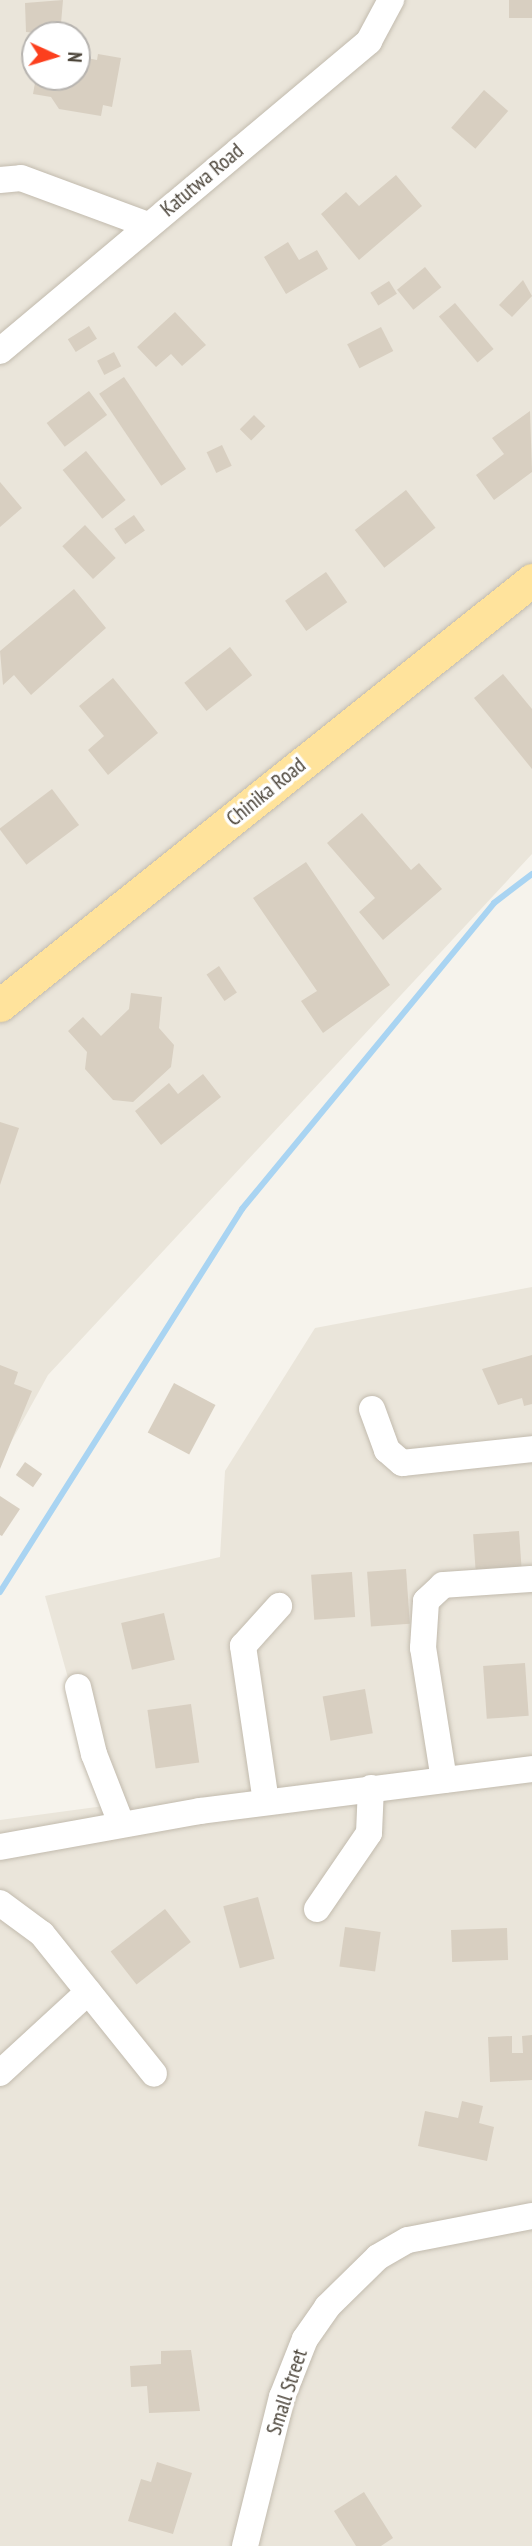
<!DOCTYPE html>
<html>
<head>
<meta charset="utf-8">
<style>
  body { margin:0 }
  #map { position:relative; width:532px; height:2546px; overflow:hidden; background:#f6f3ec; font-family:"PT Sans Narrow",sans-serif }
  div>[style] { position:absolute }
  .residential>* { inset:0; background:#eae5da }
  .stream>* { height:6px; margin:-3px; padding:0 3px; transform-origin:3px; border-radius:3px; background:#a9d4f2 }
  .building>* { inset:0; background:#d8cfc1; transform-origin:0 0 }
  .roads { filter:drop-shadow(0 0 2px #c2bbae) drop-shadow(0 0 2px #c2bbae) }
  .minor>* { height:26px; margin:-13px; padding:0 13px; transform-origin:13px; border-radius:13px; background:#fff }
  .major>* { height:33px; margin:-16.5px; padding:0 16.5px; transform-origin:16.5px; border-radius:16.5px; background:#ffe39c }
  span { translate:-50% -50%; white-space:nowrap; text-align:center; line-height:1.15; -webkit-text-stroke:7px #fff; paint-order:stroke }
  .street-label { font-size:21px; color:#4b4439 }
  .north { position:absolute; left:21px; top:21px; width:70px; height:70px; box-sizing:border-box; background:#fff; border:2px solid #b7b4b0; border-radius:50%; rotate:94deg; font-size:19px; font-weight:700; line-height:28px; text-align:center; color:#4b4439 }
  .north::after { content:''; display:block; margin:auto; width:24px; height:32px; background:#fc3f1d; clip-path:polygon(50% 0,100% 100%,50% 72%,0 100%) }
</style>
</head>
<body>
<div id="map">
  <div class="residential">
    <div style="clip-path:polygon(evenodd,0 0,532px 0,532px 854px,48px 1375px,0 1462px,0 0,35px 35px,77px 35px,77px 77px,35px 77px,35px 35px)"></div>
    <div style="clip-path:polygon(532px 1287px,532px 2546px,0 2546px,0 1820px,104px 1806px,45px 1596px,220px 1557px,225px 1471px,315px 1328px)"></div>
  </div>
  <div class="stream">
    <div style="left:0;top:1592px;width:453px;rotate:-57.7deg"></div>
    <div style="left:242px;top:1209px;width:396px;rotate:-50.5deg"></div>
    <div style="left:494px;top:903px;width:48px;rotate:-37.3deg"></div>
  </div>
  <div class="building">
    <div style="clip-path:polygon(63px 0,60px 35px,26px 32px,25px 3px)"></div>
    <div style="left:509px;top:0;width:23px;height:18px"></div>
    <div style="clip-path:polygon(98px 54px,121px 58px,112px 107px,103px 105px,101px 116px,59px 109px,51px 97px,33px 94px,36px 77px,77px 77px,77px 56px,97px 60px)"></div>
    <div style="left:484px;top:90px;width:32px;height:50px;rotate:41deg"></div>
    <div style="clip-path:polygon(396px 175px,422px 206px,359px 260px,321px 214px,346px 192px,359px 206px)"></div>
    <div style="clip-path:polygon(288px 242px,299px 260px,317px 250px,328px 269px,286px 294px,264px 257px)"></div>
    <div style="left:425px;top:267px;width:26px;height:36px;rotate:51deg"></div>
    <div style="clip-path:polygon(523px 280px,532px 296px,512px 317px,499px 305px)"></div>
    <div style="left:389px;top:281px;width:15px;height:22px;rotate:58deg"></div>
    <div style="left:455px;top:303px;width:60px;height:21px;rotate:50deg"></div>
    <div style="clip-path:polygon(175px 312px,206px 345px,182px 366px,171px 354px,156px 367px,137px 347px)"></div>
    <div style="left:89px;top:326px;width:15px;height:25px;rotate:58deg"></div>
    <div style="left:381px;top:327px;width:27px;height:38px;rotate:63deg"></div>
    <div style="left:114px;top:352px;width:16px;height:19px;rotate:63deg"></div>
    <div style="left:124px;top:377px;width:111px;height:30px;rotate:56deg"></div>
    <div style="left:89px;top:391px;width:30px;height:53px;rotate:53deg"></div>
    <div style="clip-path:polygon(530px 411px,532px 472px,494px 500px,476px 475px,504px 454px,492px 438px)"></div>
    <div style="left:254px;top:415px;width:16px;height:20px;rotate:45deg"></div>
    <div style="left:222px;top:445px;width:23px;height:17px;rotate:65deg"></div>
    <div style="left:86px;top:451px;width:63px;height:30px;rotate:51deg"></div>
    <div style="clip-path:polygon(0 482px,22px 508px,0 527px)"></div>
    <div style="left:406px;top:490px;width:48px;height:65px;rotate:52deg"></div>
    <div style="left:134px;top:515px;width:19px;height:24px;rotate:55deg"></div>
    <div style="left:85px;top:525px;width:45px;height:31px;rotate:47deg"></div>
    <div style="left:326px;top:572px;width:37px;height:50px;rotate:55deg"></div>
    <div style="clip-path:polygon(74px 589px,106px 628px,31px 695px,14px 675px,3px 685px,0 651px)"></div>
    <div style="left:230px;top:647px;width:36px;height:58px;rotate:52deg"></div>
    <div style="clip-path:polygon(503px 674px,532px 709px,532px 769px,474px 698px)"></div>
    <div style="clip-path:polygon(113px 678px,158px 733px,108px 775px,88px 750px,104px 736px,79px 706px)"></div>
    <div style="left:52px;top:789px;width:45px;height:66px;rotate:53deg"></div>
    <div style="clip-path:polygon(362px 813px,411px 870px,419px 863px,442px 889px,383px 940px,359px 912px,375px 898px,327px 843px)"></div>
    <div style="clip-path:polygon(306px 862px,390px 985px,323px 1033px,301px 1001px,317px 991px,253px 898px)"></div>
    <div style="left:219px;top:966px;width:32px;height:15px;rotate:56deg"></div>
    <div style="clip-path:polygon(131px 993px,162px 997px,159px 1028px,174px 1045px,171px 1067px,133px 1102px,113px 1100px,85px 1069px,87px 1052px,68px 1031px,83px 1017px,101px 1036px,129px 1009px)"></div>
    <div style="clip-path:polygon(203px 1074px,221px 1097px,161px 1145px,135px 1111px,169px 1083px,178px 1094px)"></div>
    <div style="clip-path:polygon(0 1122px,19px 1128px,0 1185px)"></div>
    <div style="clip-path:polygon(532px 1355px,532px 1404px,524px 1406px,522px 1398px,498px 1405px,482px 1369px)"></div>
    <div style="clip-path:polygon(0 1365px,18px 1372px,14px 1384px,32px 1391px,0 1469px)"></div>
    <div style="left:174px;top:1383px;width:47px;height:56px;rotate:28deg"></div>
    <div style="left:25px;top:1462px;width:21px;height:16px;rotate:35deg"></div>
    <div style="clip-path:polygon(0 1496px,20px 1509px,2px 1536px,0 1535px)"></div>
    <div style="left:519px;top:1531px;width:42px;height:46px;rotate:86deg"></div>
    <div style="left:406px;top:1569px;width:55px;height:39px;rotate:86deg"></div>
    <div style="left:352px;top:1572px;width:45px;height:41px;rotate:86deg"></div>
    <div style="left:164px;top:1613px;width:48px;height:44px;rotate:77deg"></div>
    <div style="left:525px;top:1663px;width:53px;height:42px;rotate:86deg"></div>
    <div style="left:365px;top:1689px;width:45px;height:43px;rotate:80deg"></div>
    <div style="left:191px;top:1704px;width:59px;height:44px;rotate:82deg"></div>
    <div style="left:258px;top:1897px;width:64px;height:36px;rotate:75deg"></div>
    <div style="left:165px;top:1909px;width:42px;height:69px;rotate:52deg"></div>
    <div style="left:345px;top:1927px;width:36px;height:40px;rotate:8deg"></div>
    <div style="left:507px;top:1928px;width:32px;height:56px;rotate:88deg"></div>
    <div style="clip-path:polygon(532px 2035px,532px 2080px,490px 2082px,488px 2037px,512px 2036px,512px 2053px,523px 2053px,522px 2036px)"></div>
    <div style="clip-path:polygon(462px 2101px,483px 2106px,479px 2123px,494px 2127px,487px 2161px,418px 2146px,425px 2111px,458px 2118px)"></div>
    <div style="clip-path:polygon(191px 2350px,200px 2411px,149px 2413px,147px 2386px,131px 2387px,130px 2366px,161px 2364px,161px 2351px)"></div>
    <div style="clip-path:polygon(157px 2462px,192px 2473px,173px 2534px,128px 2521px,141px 2479px,151px 2482px)"></div>
    <div style="clip-path:polygon(364px 2492px,393px 2538px,381px 2546px,356px 2546px,334px 2511px)"></div>
  </div>
  <div class="roads">
    <div class="minor">
      <div style="left:0;top:180px;width:21px;rotate:-5deg"></div>
      <div style="left:21px;top:178px;width:135px;rotate:20.3deg"></div>
      <div style="left:0;top:351px;width:482px;rotate:-40deg"></div>
      <div style="left:369px;top:41px;width:47px;rotate:-61.8deg"></div>
      <div style="left:372px;top:1409px;width:44px;rotate:69.9deg"></div>
      <div style="left:387px;top:1450px;width:20px;rotate:41deg"></div>
      <div style="left:402px;top:1463px;width:131px;rotate:-6.1deg"></div>
      <div style="left:78px;top:1687px;width:69px;rotate:76.6deg"></div>
      <div style="left:94px;top:1754px;width:74px;rotate:68.6deg"></div>
      <div style="left:444px;top:1780px;width:134px;rotate:-99deg"></div>
      <div style="left:423px;top:1648px;width:47px;rotate:-86.3deg"></div>
      <div style="left:426px;top:1601px;width:23px;rotate:-43deg"></div>
      <div style="left:443px;top:1585px;width:89px;rotate:-3.9deg"></div>
      <div style="left:266px;top:1802px;width:158px;rotate:-98.4deg"></div>
      <div style="left:243px;top:1646px;width:54px;rotate:-48deg"></div>
      <div style="left:0;top:1847px;width:203px;rotate:-10.2deg"></div>
      <div style="left:200px;top:1811px;width:335px;rotate:-7.2deg"></div>
      <div style="left:0;top:1903px;width:52px;rotate:36.4deg"></div>
      <div style="left:42px;top:1934px;width:179px;rotate:51.3deg"></div>
      <div style="left:317px;top:1909px;width:92px;rotate:-55.6deg"></div>
      <div style="left:369px;top:1833px;width:45px;rotate:-87.5deg"></div>
      <div style="left:0;top:2073px;width:120px;rotate:-42.6deg"></div>
      <div style="left:245px;top:2546px;width:154px;rotate:-76.1deg"></div>
      <div style="left:282px;top:2397px;width:62px;rotate:-68.4deg"></div>
      <div style="left:305px;top:2339px;width:39px;rotate:-55deg"></div>
      <div style="left:327px;top:2307px;width:71px;rotate:-44.4deg"></div>
      <div style="left:378px;top:2257px;width:34px;rotate:-30deg"></div>
      <div style="left:408px;top:2240px;width:126px;rotate:-11deg"></div>
    </div>
    <div class="major">
      <div style="left:0;top:1005px;width:681px;rotate:-38.62deg"></div>
    </div>
  </div>
  <div class="street-label">
    <span style="left:202px;top:180px;rotate:-40deg">Katutwa Road</span>
    <span style="left:266px;top:792px;rotate:-39deg">Chinika Road</span>
    <span style="left:287px;top:2392px;rotate:-72deg">Small Street</span>
  </div>
  <div class="north">N</div>
</div>
</body>
</html>
